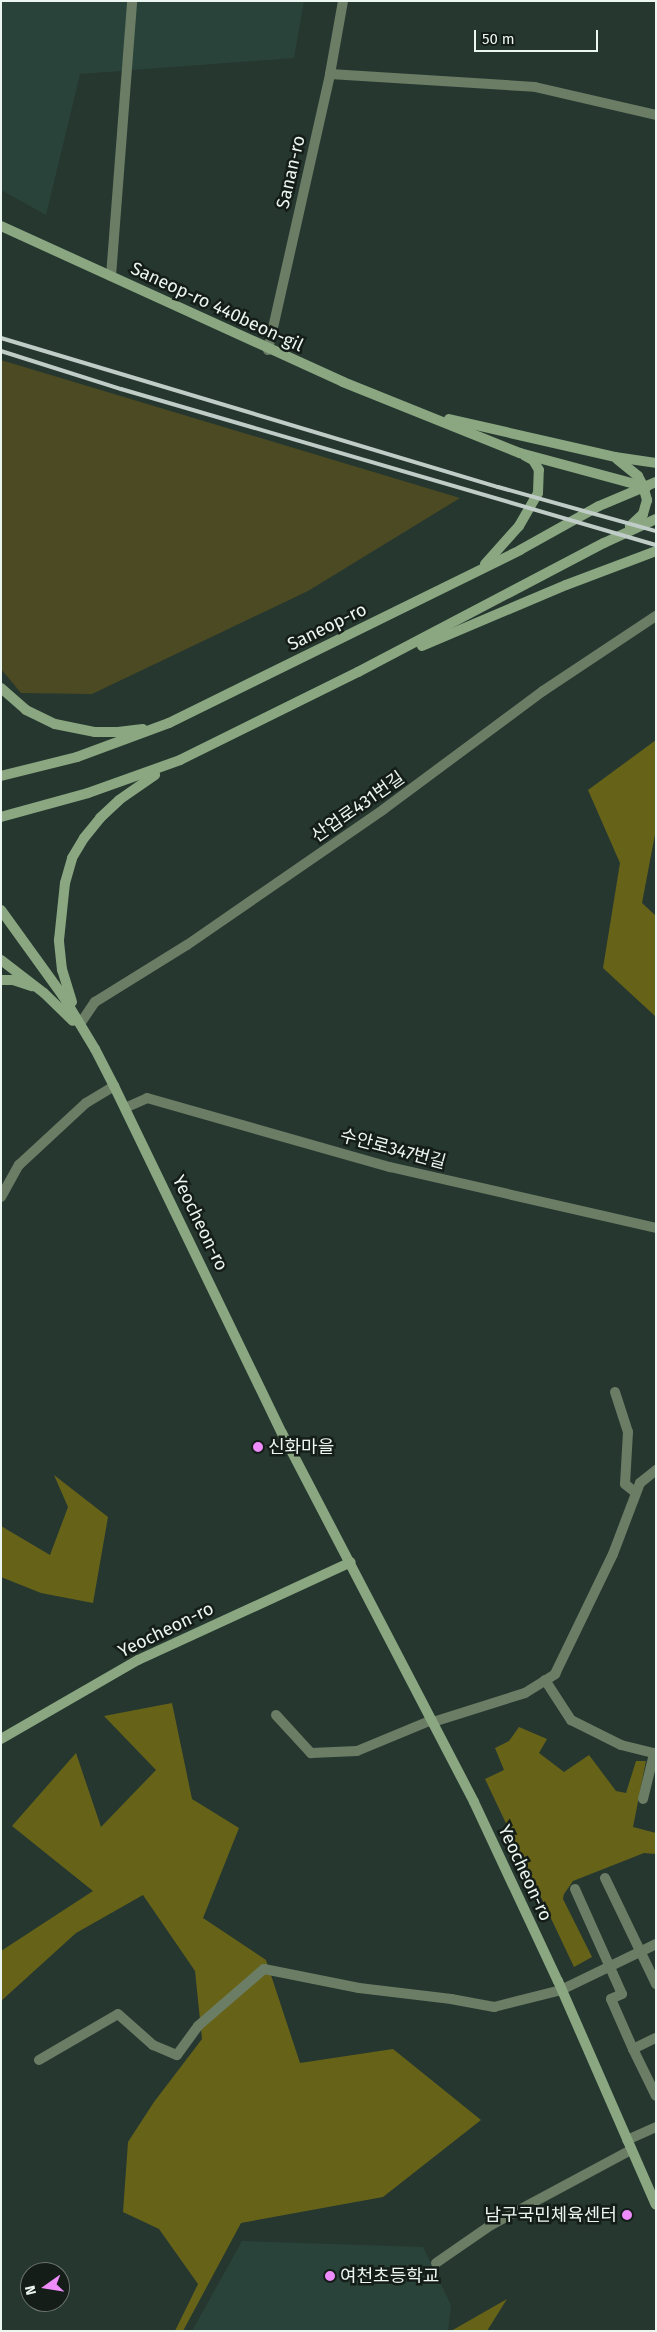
<!DOCTYPE html>
<html>
<head>
<meta charset="utf-8">
<style>
  body { margin:0 }
  #map { position:relative; width:657px; height:2332px; overflow:hidden; background:#263730; font-family:"Fira Sans","Noto Sans KR",sans-serif }
  div>[style] { position:absolute }
  .built>* { inset:0; background:#2a433a }
  .green>* { inset:0; background:#4c4a22 }
  .forest>* { inset:0; background:#666318 }
  .lane>* { height:10px; margin:-5px; padding:0 5px; transform-origin:5px; border-radius:5px; background:#6b7d65 }
  .street>* { height:10px; margin:-5px; padding:0 5px; transform-origin:5px; border-radius:5px; background:#6b7d65 }
  .secondary>* { height:10px; margin:-5px; padding:0 5px; transform-origin:5px; border-radius:5px; background:#8aa781 }
  .rail>* { height:4px; margin:-2px; padding:0 2px; transform-origin:2px; border-radius:2px; background:#c0ccc7 }
  .dots>* { width:14px; height:14px; translate:-50% -50%; box-sizing:border-box; border:2px solid #151d19; border-radius:50% }
  span { translate:-50% -50%; white-space:nowrap; text-align:center; line-height:1.15; -webkit-text-stroke:5px #151d19; paint-order:stroke }
  .street-label { font-size:18px; color:#ebf6f1 }
  .poi-label { font-size:18px; color:#ebf6f1 }
  .left { translate:0 -50%; text-align:left }
  .right { translate:-100% -50%; text-align:right }
  .frame { position:absolute; inset:0; border:2px solid #ebf6f1; pointer-events:none }
  .north { position:absolute; left:20px; top:2262px; width:50px; height:50px; box-sizing:border-box; background:#151d19; border:1px solid #6b746f; border-radius:50%; rotate:257deg; font-size:14px; font-weight:700; line-height:20px; text-align:center; color:#ebf6f1 }
  .north::after { content:''; display:block; margin:auto; width:18px; height:22px; background:#ed8cfa; clip-path:polygon(50% 0,100% 100%,50% 72%,0 100%) }
  .scale { position:absolute; left:474px; top:30px; width:124px; height:22px; box-sizing:border-box; border:2px solid #ebf6f1; border-top:0; padding-left:6px; font-size:15px; line-height:18px; white-space:nowrap; color:#ebf6f1; -webkit-text-stroke:4px #151d19; paint-order:stroke }
</style>
</head>
<body>
<div id="map">
  <div class="built">
    <div style="clip-path:polygon(1px 1px,304px 1px,294px 58px,80px 74px,46px 215px,1px 190px)"></div>
    <div style="clip-path:polygon(242px 2241px,423px 2247px,451px 2305px,448px 2331px,192px 2331px)"></div>
  </div>
  <div class="green">
    <div style="clip-path:polygon(1px 360px,460px 498px,308px 591px,92px 694px,21px 693px,1px 669px)"></div>
  </div>
  <div class="forest">
    <div style="clip-path:polygon(656px 740px,656px 829px,642px 903px,656px 916px,655px 1016px,603px 968px,620px 863px,588px 790px)"></div>
    <div style="clip-path:polygon(54px 1475px,108px 1517px,93px 1603px,41px 1593px,1px 1577px,1px 1526px,50px 1555px,68px 1507px)"></div>
    <div style="clip-path:polygon(172px 1703px,192px 1799px,239px 1828px,203px 1918px,266px 1960px,300px 2063px,393px 2049px,481px 2120px,383px 2197px,241px 2223px,183px 2331px,175px 2331px,198px 2284px,159px 2229px,123px 2212px,128px 2142px,154px 2102px,202px 2039px,195px 1971px,143px 1895px,76px 1933px,1px 2001px,1px 1951px,93px 1891px,12px 1826px,76px 1753px,101px 1827px,156px 1770px,104px 1716px)"></div>
    <div style="clip-path:polygon(519px 1727px,547px 1739px,539px 1753px,564px 1772px,589px 1755px,616px 1791px,626px 1793px,636px 1761px,646px 1761px,633px 1827px,656px 1833px,656px 1854px,644px 1853px,573px 1881px,564px 1894px,563px 1899px,592px 1957px,574px 1967px,485px 1779px,504px 1770px,495px 1748px,509px 1741px)"></div>
    <div style="clip-path:polygon(507px 2299px,487px 2331px,451px 2331px)"></div>
  </div>
  <div class="lane">
    <div style="left:330px;top:74px;width:205px;rotate:3.6deg"></div>
    <div style="left:535px;top:87px;width:124px;rotate:13deg"></div>
    <div style="left:111px;top:276px;width:276px;rotate:-85.6deg"></div>
    <div style="left:268px;top:350px;width:283px;rotate:-77.3deg"></div>
    <div style="left:330px;top:74px;width:74px;rotate:-79.9deg"></div>
    <div style="left:1px;top:1197px;width:37px;rotate:-61deg"></div>
    <div style="left:19px;top:1165px;width:91px;rotate:-42.8deg"></div>
    <div style="left:86px;top:1103px;width:33px;rotate:-31deg"></div>
    <div style="left:615px;top:1392px;width:42px;rotate:72deg"></div>
    <div style="left:628px;top:1432px;width:52px;rotate:93.3deg"></div>
    <div style="left:625px;top:1484px;width:14px;rotate:39deg"></div>
    <div style="left:545px;top:1680px;width:48px;rotate:57deg"></div>
    <div style="left:571px;top:1720px;width:56px;rotate:26.6deg"></div>
    <div style="left:621px;top:1745px;width:36px;rotate:14deg"></div>
    <div style="left:276px;top:1715px;width:52px;rotate:47.4deg"></div>
    <div style="left:311px;top:1753px;width:46px;rotate:-2.5deg"></div>
    <div style="left:357px;top:1751px;width:81px;rotate:-22.5deg"></div>
    <div style="left:433px;top:1722px;width:96px;rotate:-17.5deg"></div>
    <div style="left:525px;top:1693px;width:36px;rotate:-32deg"></div>
    <div style="left:555px;top:1674px;width:133px;rotate:-64.2deg"></div>
    <div style="left:613px;top:1554px;width:76px;rotate:-69.2deg"></div>
    <div style="left:640px;top:1483px;width:21px;rotate:-39deg"></div>
    <div style="left:643px;top:1799px;width:46px;rotate:-76.3deg"></div>
    <div style="left:605px;top:1878px;width:118px;rotate:64.3deg"></div>
    <div style="left:575px;top:1889px;width:115px;rotate:65.9deg"></div>
    <div style="left:622px;top:1994px;width:12px;rotate:156deg"></div>
    <div style="left:611px;top:1999px;width:55px;rotate:66.3deg"></div>
    <div style="left:633px;top:2049px;width:25px;rotate:-26deg"></div>
    <div style="left:633px;top:2049px;width:52px;rotate:63.9deg"></div>
    <div style="left:39px;top:2060px;width:91px;rotate:-30.2deg"></div>
    <div style="left:118px;top:2014px;width:47px;rotate:41.5deg"></div>
    <div style="left:153px;top:2045px;width:26px;rotate:23deg"></div>
    <div style="left:177px;top:2055px;width:36px;rotate:-54deg"></div>
    <div style="left:198px;top:2026px;width:87px;rotate:-40.8deg"></div>
    <div style="left:264px;top:1969px;width:97px;rotate:11.3deg"></div>
    <div style="left:359px;top:1988px;width:93px;rotate:6.8deg"></div>
    <div style="left:451px;top:1999px;width:44px;rotate:10.5deg"></div>
    <div style="left:494px;top:2007px;width:69px;rotate:-14.2deg"></div>
    <div style="left:561px;top:1990px;width:106px;rotate:-25.8deg"></div>
  </div>
  <div class="street">
    <div style="left:80px;top:1024px;width:27px;rotate:-56deg"></div>
    <div style="left:95px;top:1002px;width:108px;rotate:-31.8deg"></div>
    <div style="left:187px;top:945px;width:239px;rotate:-34.6deg"></div>
    <div style="left:384px;top:809px;width:198px;rotate:-36.6deg"></div>
    <div style="left:543px;top:691px;width:136px;rotate:-33.6deg"></div>
    <div style="left:125px;top:1108px;width:24px;rotate:-24deg"></div>
    <div style="left:147px;top:1098px;width:253px;rotate:15.9deg"></div>
    <div style="left:390px;top:1167px;width:273px;rotate:12.9deg"></div>
    <div style="left:627px;top:2140px;width:32px;rotate:-24deg"></div>
    <div style="left:436px;top:2263px;width:67px;rotate:-34.6deg"></div>
    <div style="left:491px;top:2225px;width:159px;rotate:-28.2deg"></div>
  </div>
  <div class="secondary">
    <div style="left:1px;top:226px;width:376px;rotate:24.5deg"></div>
    <div style="left:343px;top:382px;width:191px;rotate:21.9deg"></div>
    <div style="left:520px;top:453px;width:131px;rotate:15.1deg"></div>
    <div style="left:449px;top:419px;width:170px;rotate:12.9deg"></div>
    <div style="left:615px;top:457px;width:41px;rotate:8.3deg"></div>
    <div style="left:617px;top:459px;width:27px;rotate:39deg"></div>
    <div style="left:638px;top:476px;width:11px;rotate:63deg"></div>
    <div style="left:643px;top:486px;width:15px;rotate:74deg"></div>
    <div style="left:647px;top:500px;width:15px;rotate:106deg"></div>
    <div style="left:643px;top:514px;width:18px;rotate:137deg"></div>
    <div style="left:485px;top:564px;width:51px;rotate:-48.2deg"></div>
    <div style="left:519px;top:526px;width:38px;rotate:-60deg"></div>
    <div style="left:538px;top:493px;width:23px;rotate:-88deg"></div>
    <div style="left:539px;top:470px;width:12px;rotate:-121deg"></div>
    <div style="left:533px;top:460px;width:9px;rotate:-153deg"></div>
    <div style="left:422px;top:646px;width:156px;rotate:-23deg"></div>
    <div style="left:566px;top:585px;width:96px;rotate:-20.7deg"></div>
    <div style="left:1px;top:688px;width:33px;rotate:41deg"></div>
    <div style="left:26px;top:710px;width:32px;rotate:26deg"></div>
    <div style="left:55px;top:724px;width:41px;rotate:11.3deg"></div>
    <div style="left:95px;top:732px;width:23px"></div>
    <div style="left:118px;top:732px;width:25px;rotate:-7deg"></div>
    <div style="left:1px;top:776px;width:78px;rotate:-14deg"></div>
    <div style="left:77px;top:757px;width:98px;rotate:-20.3deg"></div>
    <div style="left:169px;top:723px;width:391px;rotate:-26.2deg"></div>
    <div style="left:520px;top:550px;width:90px;rotate:-29.1deg"></div>
    <div style="left:599px;top:506px;width:62px;rotate:-22.8deg"></div>
    <div style="left:1px;top:817px;width:90px;rotate:-15.4deg"></div>
    <div style="left:88px;top:793px;width:98px;rotate:-19.7deg"></div>
    <div style="left:180px;top:760px;width:199px;rotate:-26.3deg"></div>
    <div style="left:358px;top:672px;width:278px;rotate:-27.7deg"></div>
    <div style="left:604px;top:543px;width:57px;rotate:-24.8deg"></div>
    <div style="left:1px;top:910px;width:106px;rotate:54.2deg"></div>
    <div style="left:63px;top:996px;width:62px;rotate:58.9deg"></div>
    <div style="left:95px;top:1049px;width:42px;rotate:62.8deg"></div>
    <div style="left:114px;top:1086px;width:386px;rotate:64.2deg"></div>
    <div style="left:282px;top:1433px;width:416px;rotate:62.5deg"></div>
    <div style="left:474px;top:1802px;width:198px;rotate:64.9deg"></div>
    <div style="left:558px;top:1981px;width:244px;rotate:66.4deg"></div>
    <div style="left:1px;top:960px;width:54px;rotate:37.5deg"></div>
    <div style="left:44px;top:993px;width:40px;rotate:44deg"></div>
    <div style="left:1px;top:980px;width:12px"></div>
    <div style="left:13px;top:980px;width:20px;rotate:18deg"></div>
    <div style="left:72px;top:1002px;width:34px;rotate:-107deg"></div>
    <div style="left:62px;top:970px;width:30px;rotate:-96deg"></div>
    <div style="left:59px;top:940px;width:57px;rotate:-84deg"></div>
    <div style="left:65px;top:883px;width:26px;rotate:-74deg"></div>
    <div style="left:72px;top:858px;width:23px;rotate:-59deg"></div>
    <div style="left:84px;top:838px;width:26px;rotate:-51deg"></div>
    <div style="left:100px;top:818px;width:26px;rotate:-43deg"></div>
    <div style="left:119px;top:800px;width:44px;rotate:-34.8deg"></div>
    <div style="left:1px;top:1739px;width:158px;rotate:-30deg"></div>
    <div style="left:138px;top:1660px;width:234px;rotate:-24.7deg"></div>
  </div>
  <div class="rail">
    <div style="left:1px;top:338px;width:519px;rotate:16.69deg"></div>
    <div style="left:498px;top:487px;width:164px;rotate:15.6deg"></div>
    <div style="left:1px;top:351px;width:126px;rotate:17.6deg"></div>
    <div style="left:121px;top:389px;width:557px;rotate:16.26deg"></div>
  </div>
  <div class="dots">
    <div style="left:258px;top:1447px;background:#ed8cfa"></div>
    <div style="left:627px;top:2215px;background:#ed8cfa"></div>
    <div style="left:330px;top:2276px;background:#ed8cfa"></div>
  </div>
  <div class="street-label">
    <span style="left:291px;top:172px;rotate:-77deg">Sanan-ro</span>
    <span style="left:217px;top:307px;rotate:25deg">Saneop-ro 440beon-gil</span>
    <span style="left:327px;top:627px;rotate:-26deg">Saneop-ro</span>
    <span style="left:358px;top:807px;rotate:-35deg">산업로431번길</span>
    <span style="left:393px;top:1149px;rotate:15deg">수안로347번길</span>
    <span style="left:200px;top:1223px;rotate:64deg">Yeocheon-ro</span>
    <span style="left:166px;top:1630px;rotate:-26deg">Yeocheon-ro</span>
    <span style="left:525px;top:1873px;rotate:65deg">Yeocheon-ro</span>
  </div>
  <div class="poi-label">
    <span class="left" style="left:268px;top:1447px">신화마을</span>
    <span class="right" style="left:617px;top:2215px">남구국민체육센터</span>
    <span class="left" style="left:340px;top:2276px">여천초등학교</span>
  </div>
  <div class="frame"></div>
  <div class="north">N</div>
  <div class="scale">50 m</div>
</div>
</body>
</html>
